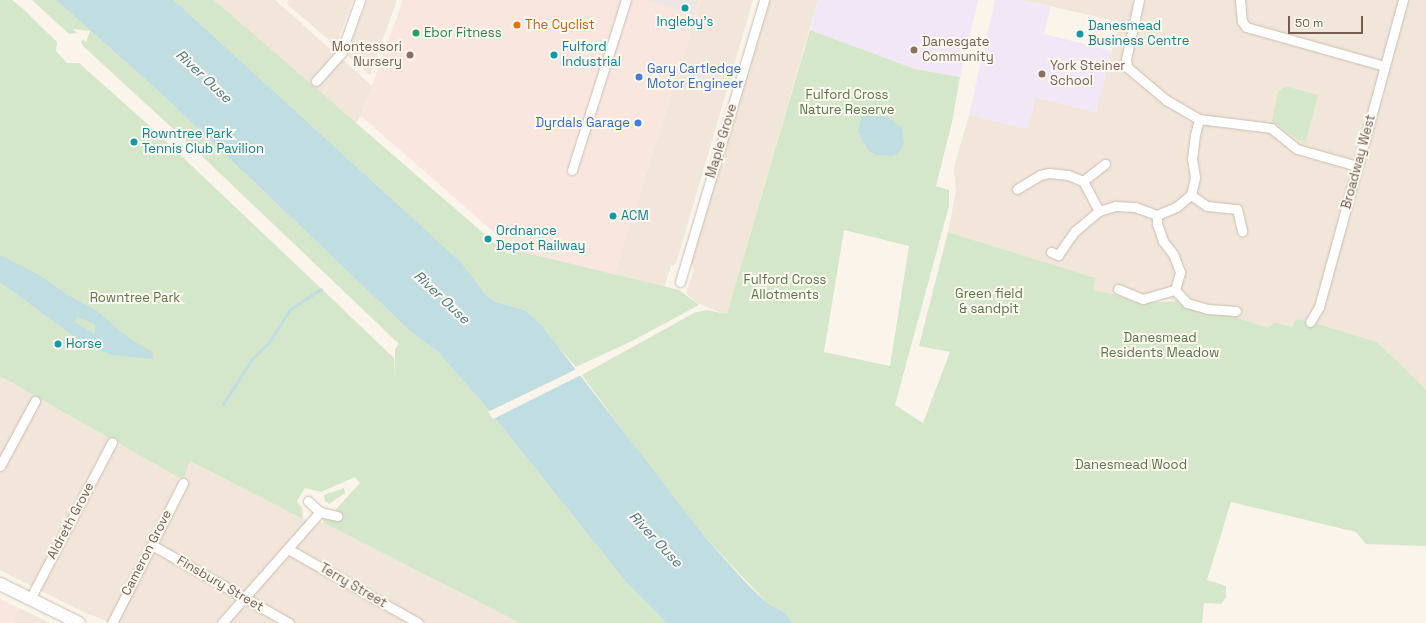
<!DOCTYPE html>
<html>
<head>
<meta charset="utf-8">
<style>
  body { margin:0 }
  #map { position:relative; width:1426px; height:623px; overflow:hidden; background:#faf4ea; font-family:"Space Grotesk",sans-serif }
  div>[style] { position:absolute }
  .residential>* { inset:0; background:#f1e6d9 }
  .commercial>* { inset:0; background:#f9e7df }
  .industrial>* { inset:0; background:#ece7e2 }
  .education>* { inset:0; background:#f1e7f7 }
  .green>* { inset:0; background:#d5e7ca }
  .water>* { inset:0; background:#c0dde2 }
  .pier>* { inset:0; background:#faf4ea }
  .stream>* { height:3px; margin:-1.5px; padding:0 1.5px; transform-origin:1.5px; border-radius:1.5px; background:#c0dde2 }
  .roads { filter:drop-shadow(0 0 1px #cbbdb1) drop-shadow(0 0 1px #cbbdb1) }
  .street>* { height:9px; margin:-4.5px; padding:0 4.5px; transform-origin:4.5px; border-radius:4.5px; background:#fff }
  .secondary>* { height:12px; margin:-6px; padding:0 6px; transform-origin:6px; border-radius:6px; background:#fff }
  .dots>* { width:11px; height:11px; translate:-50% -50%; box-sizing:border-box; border:2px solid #fdf8f0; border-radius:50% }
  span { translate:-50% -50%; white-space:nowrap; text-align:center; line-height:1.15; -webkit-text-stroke:4px #fdf8f0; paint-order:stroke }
  .culture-label { font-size:13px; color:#0d838f }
  .left { translate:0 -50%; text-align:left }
  .food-label { font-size:13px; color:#c56008 }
  .leisure-label { font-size:13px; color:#27864d }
  .education-label { font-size:13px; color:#785e54 }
  .right { translate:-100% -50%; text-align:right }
  .shop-label { font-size:13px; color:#366cbe }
  .park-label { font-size:13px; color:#56774a }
  .street-label { font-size:13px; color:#725d50 }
  .water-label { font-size:14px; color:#4c7983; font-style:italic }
  .scale { position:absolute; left:1288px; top:16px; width:75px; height:18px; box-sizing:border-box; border:2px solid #725d50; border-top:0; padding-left:5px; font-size:12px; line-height:14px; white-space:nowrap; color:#725d50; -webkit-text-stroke:3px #fdf8f0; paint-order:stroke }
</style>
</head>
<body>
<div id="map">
  <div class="residential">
    <div style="clip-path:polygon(214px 0,275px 0,337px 55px,310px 84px)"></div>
    <div style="clip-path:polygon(288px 0,353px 0,336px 46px,287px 4px)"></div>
    <div style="clip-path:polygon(367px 0,397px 0,370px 75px,347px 55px)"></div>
    <div style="clip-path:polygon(701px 0,753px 0,676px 264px,671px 266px,664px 288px,614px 275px)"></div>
    <div style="clip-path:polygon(769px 0,818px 0,727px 315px,697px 303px,686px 293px,694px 270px,691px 263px)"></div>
    <div style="clip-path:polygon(1023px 0,1426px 0,1426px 389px,1377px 342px,1296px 319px,1292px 327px,1275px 322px,1268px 328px,1218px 311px,1201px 312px,1170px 299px,1138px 303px,1113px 294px,1093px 290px,1096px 278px,948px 232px,956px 191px,954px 168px,969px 115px,1027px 129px,1036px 97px,1096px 112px,1119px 22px)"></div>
    <div style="clip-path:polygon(340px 57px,372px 86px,361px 116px,356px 123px,313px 87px)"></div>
    <div style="clip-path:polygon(0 376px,183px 480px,190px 461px,303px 519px,324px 523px,520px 623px,112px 623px,81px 611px,0 570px)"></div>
    <div style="clip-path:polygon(19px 608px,42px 619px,50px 623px,13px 623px)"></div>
  </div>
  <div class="commercial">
    <div style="clip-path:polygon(403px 0,701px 0,614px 275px,514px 250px,361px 116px)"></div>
    <div style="clip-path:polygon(0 599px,19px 608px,13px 623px,0 623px)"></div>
  </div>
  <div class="industrial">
    <div style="clip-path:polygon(648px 0,699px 0,694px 15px)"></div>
  </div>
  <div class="education">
    <div style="clip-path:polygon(818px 0,978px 0,960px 77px,915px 69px,810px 30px)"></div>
    <div style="clip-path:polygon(995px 0,1023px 0,1051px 7px,1044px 34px,1112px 51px,1096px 112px,1036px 97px,1027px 129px,969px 115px)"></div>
  </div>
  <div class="green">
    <div style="clip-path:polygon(0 0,12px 0,22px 8px,57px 42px,56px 51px,67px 63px,79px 63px,152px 128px,328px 295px,394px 358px,395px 376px,395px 349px,399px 344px,184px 139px,83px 46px,81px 42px,83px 39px,86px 42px,90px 31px,73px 29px,77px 33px,69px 34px,32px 0,56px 0,166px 98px,410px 331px,437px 351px,487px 408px,626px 582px,667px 623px,520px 623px,324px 523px,323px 519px,328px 518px,360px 483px,355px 477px,321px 492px,305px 488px,297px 501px,302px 508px,303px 519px,190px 461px,183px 480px,0 376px)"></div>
    <div style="clip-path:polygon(174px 0,214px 0,504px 251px,509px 254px,514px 250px,679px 290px,699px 305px,634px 340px,576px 367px,525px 310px,496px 302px,485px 294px,462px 263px)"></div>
    <div style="clip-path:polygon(evenodd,810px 30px,915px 69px,960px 77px,952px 122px,936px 186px,949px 190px,949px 206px,895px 405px,923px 423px,950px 352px,919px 346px,948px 232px,1096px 278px,1093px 290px,1113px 294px,1138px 303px,1178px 301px,1184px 307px,1201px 312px,1218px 311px,1268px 328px,1275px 322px,1292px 327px,1296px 319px,1310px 322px,1377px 342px,1426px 389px,1426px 546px,1366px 544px,1356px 532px,1231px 502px,1207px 580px,1226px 586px,1226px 597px,1221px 604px,1204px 603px,1202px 623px,793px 623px,784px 612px,767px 603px,705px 537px,644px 460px,582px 375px,694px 313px,706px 310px,727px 314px,810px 30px,844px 230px,909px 246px,890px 366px,824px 352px,844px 230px)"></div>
    <div style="clip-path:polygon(1285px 86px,1318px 95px,1306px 141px,1298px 140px,1272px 121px,1278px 92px)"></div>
    <div style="clip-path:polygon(344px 488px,345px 493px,329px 504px,325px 501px,324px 495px)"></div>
  </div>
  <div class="water">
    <div style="clip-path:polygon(56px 0,174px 0,462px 263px,485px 294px,496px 302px,525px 310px,542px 326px,705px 537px,748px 585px,767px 603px,784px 612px,793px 623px,667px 623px,626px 582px,487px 408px,437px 351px,410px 331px,166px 98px)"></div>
    <div style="clip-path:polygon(873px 113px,886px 115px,902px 128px,904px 144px,900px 151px,893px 156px,876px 155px,869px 151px,862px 140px,858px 131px,861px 117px)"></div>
    <div style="clip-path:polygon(evenodd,0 255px,39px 275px,68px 295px,97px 311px,130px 339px,152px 352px,153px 359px,111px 355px,80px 341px,0 282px,0 255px,77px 317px,95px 324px,95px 334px,75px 322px,77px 317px)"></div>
  </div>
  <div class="pier">
    <div style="clip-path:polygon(579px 368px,583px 374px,493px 419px,488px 412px)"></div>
  </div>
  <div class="stream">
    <div style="left:223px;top:404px;width:54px;rotate:-57.2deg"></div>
    <div style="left:252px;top:359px;width:25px;rotate:-45deg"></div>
    <div style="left:270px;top:341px;width:36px;rotate:-58deg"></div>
    <div style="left:289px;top:310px;width:38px;rotate:-33deg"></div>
  </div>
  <div class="roads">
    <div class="street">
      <div style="left:1139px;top:0;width:60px;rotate:102.4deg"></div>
      <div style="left:1126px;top:59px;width:8px;rotate:83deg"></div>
      <div style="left:1127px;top:67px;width:51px;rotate:40.2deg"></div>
      <div style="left:1166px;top:100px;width:38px;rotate:30deg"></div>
      <div style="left:1199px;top:119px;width:73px;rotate:7.1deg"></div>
      <div style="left:1271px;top:128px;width:33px;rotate:39deg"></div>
      <div style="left:1297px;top:149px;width:62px;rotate:15.8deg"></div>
      <div style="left:1240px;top:0;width:21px;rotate:85deg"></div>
      <div style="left:1242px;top:21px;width:7px;rotate:56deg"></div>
      <div style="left:1246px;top:27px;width:144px;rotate:15.7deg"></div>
      <div style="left:316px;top:81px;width:38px;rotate:-48deg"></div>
      <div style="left:341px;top:53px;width:56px;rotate:-70.3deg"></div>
      <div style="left:572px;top:170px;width:178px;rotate:-72.4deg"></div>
      <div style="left:1083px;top:181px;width:28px;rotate:-38deg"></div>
      <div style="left:1017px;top:189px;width:27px;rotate:-31deg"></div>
      <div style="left:1040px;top:175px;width:9px;rotate:-13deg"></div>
      <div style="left:1049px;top:173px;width:19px;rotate:6deg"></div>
      <div style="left:1068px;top:175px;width:16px;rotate:22deg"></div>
      <div style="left:1083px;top:181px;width:34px;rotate:62deg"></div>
      <div style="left:1191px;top:195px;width:19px;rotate:35deg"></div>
      <div style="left:1207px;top:206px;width:30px;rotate:6deg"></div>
      <div style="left:1237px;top:209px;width:23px;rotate:77deg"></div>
      <div style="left:1051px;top:252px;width:8px;rotate:23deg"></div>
      <div style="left:1058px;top:255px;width:29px;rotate:-55deg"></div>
      <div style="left:1075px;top:231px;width:31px;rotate:-40deg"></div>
      <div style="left:1099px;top:211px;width:17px;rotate:-17deg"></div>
      <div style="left:1115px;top:206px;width:20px;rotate:3deg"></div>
      <div style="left:1135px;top:207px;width:23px;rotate:20deg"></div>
      <div style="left:1157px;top:215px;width:21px;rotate:-23deg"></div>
      <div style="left:1176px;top:207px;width:19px;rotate:-39deg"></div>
      <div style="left:1191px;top:195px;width:18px;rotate:-77deg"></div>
      <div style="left:1195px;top:177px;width:18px;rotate:-99deg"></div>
      <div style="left:1192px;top:159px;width:24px;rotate:-83deg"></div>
      <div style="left:1195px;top:135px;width:16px;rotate:-76deg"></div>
      <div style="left:680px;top:282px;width:294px;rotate:-73.4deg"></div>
      <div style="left:1118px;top:289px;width:27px;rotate:22deg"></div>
      <div style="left:1143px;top:299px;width:33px;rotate:-16deg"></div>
      <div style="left:1175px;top:290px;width:19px;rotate:-74deg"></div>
      <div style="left:1180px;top:272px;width:19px;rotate:-111deg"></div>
      <div style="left:1173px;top:254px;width:16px;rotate:-128deg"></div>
      <div style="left:1163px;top:241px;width:18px;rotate:-109deg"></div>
      <div style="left:1157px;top:224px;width:9px;rotate:-90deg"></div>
      <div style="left:1175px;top:290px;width:18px;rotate:47deg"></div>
      <div style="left:1187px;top:303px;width:22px;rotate:16deg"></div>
      <div style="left:1208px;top:309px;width:28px;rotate:4deg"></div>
      <div style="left:1310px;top:322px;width:17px;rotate:-59deg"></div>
      <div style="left:1319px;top:307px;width:318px;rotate:-74.7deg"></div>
      <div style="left:0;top:466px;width:74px;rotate:-61.7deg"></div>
      <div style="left:308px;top:501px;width:16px;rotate:43deg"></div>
      <div style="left:320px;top:512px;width:18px;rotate:13deg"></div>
      <div style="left:152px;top:545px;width:158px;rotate:29.7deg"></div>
      <div style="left:288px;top:549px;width:150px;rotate:29.6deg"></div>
      <div style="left:30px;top:599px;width:177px;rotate:-62.4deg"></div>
      <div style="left:112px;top:623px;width:157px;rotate:-63.1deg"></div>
      <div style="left:222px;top:623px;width:148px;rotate:-48.6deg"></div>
    </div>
    <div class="secondary">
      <div style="left:0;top:584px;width:88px;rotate:26.3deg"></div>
    </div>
  </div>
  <div class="dots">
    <div style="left:685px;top:8px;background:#0f9aa8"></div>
    <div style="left:517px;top:25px;background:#e8710a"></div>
    <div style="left:416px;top:33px;background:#2e9e5b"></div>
    <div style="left:1080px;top:34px;background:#0f9aa8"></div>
    <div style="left:914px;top:50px;background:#8d6e63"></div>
    <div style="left:410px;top:55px;background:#8d6e63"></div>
    <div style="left:554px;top:55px;background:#0f9aa8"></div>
    <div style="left:1042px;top:74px;background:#8d6e63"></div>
    <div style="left:639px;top:77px;background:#3f7fe0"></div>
    <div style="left:638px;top:123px;background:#3f7fe0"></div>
    <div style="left:134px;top:142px;background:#0f9aa8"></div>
    <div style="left:613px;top:216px;background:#0f9aa8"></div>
    <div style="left:488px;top:239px;background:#0f9aa8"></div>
    <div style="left:58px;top:344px;background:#0f9aa8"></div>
  </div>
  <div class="culture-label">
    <span style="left:685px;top:22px">Ingleby’s</span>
    <span class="left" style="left:1088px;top:34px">Danesmead<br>Business Centre</span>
    <span class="left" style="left:562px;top:55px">Fulford<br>Industrial</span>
    <span class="left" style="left:142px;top:142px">Rowntree Park<br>Tennis Club Pavilion</span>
    <span class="left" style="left:621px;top:216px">ACM</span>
    <span class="left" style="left:496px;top:239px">Ordnance<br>Depot Railway</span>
    <span class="left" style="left:66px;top:344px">Horse</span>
  </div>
  <div class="food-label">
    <span class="left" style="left:525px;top:25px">The Cyclist</span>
  </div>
  <div class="leisure-label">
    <span class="left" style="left:424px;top:33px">Ebor Fitness</span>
  </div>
  <div class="education-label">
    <span class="left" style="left:922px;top:50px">Danesgate<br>Community</span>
    <span class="right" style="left:402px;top:55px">Montessori<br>Nursery</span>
    <span class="left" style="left:1050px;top:74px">York Steiner<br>School</span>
  </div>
  <div class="shop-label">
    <span class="left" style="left:647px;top:77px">Gary Cartledge<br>Motor Engineer</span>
    <span class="right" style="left:630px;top:123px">Dyrdals Garage</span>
  </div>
  <div class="park-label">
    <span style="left:847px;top:103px">Fulford Cross<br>Nature Reserve</span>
    <span style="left:785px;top:288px">Fulford Cross<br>Allotments</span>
    <span style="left:989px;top:302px">Green field<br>&amp; sandpit</span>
    <span style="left:135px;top:298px">Rowntree Park</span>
    <span style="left:1160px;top:346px">Danesmead<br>Residents Meadow</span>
    <span style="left:1131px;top:465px">Danesmead Wood</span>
  </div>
  <div class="street-label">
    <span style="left:722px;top:141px;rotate:-73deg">Maple Grove</span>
    <span style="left:1359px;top:162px;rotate:-75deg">Broadway West</span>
    <span style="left:71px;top:521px;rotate:-62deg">Aldreth Grove</span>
    <span style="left:147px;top:553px;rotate:-63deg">Cameron Grove</span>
    <span style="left:220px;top:584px;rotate:30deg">Finsbury Street</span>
    <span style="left:353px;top:586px;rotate:30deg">Terry Street</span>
  </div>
  <div class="water-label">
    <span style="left:204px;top:76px;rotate:43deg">River Ouse</span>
    <span style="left:442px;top:297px;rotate:43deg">River Ouse</span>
    <span style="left:656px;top:539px;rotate:47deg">River Ouse</span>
  </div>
  <div class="scale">50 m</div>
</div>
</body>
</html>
